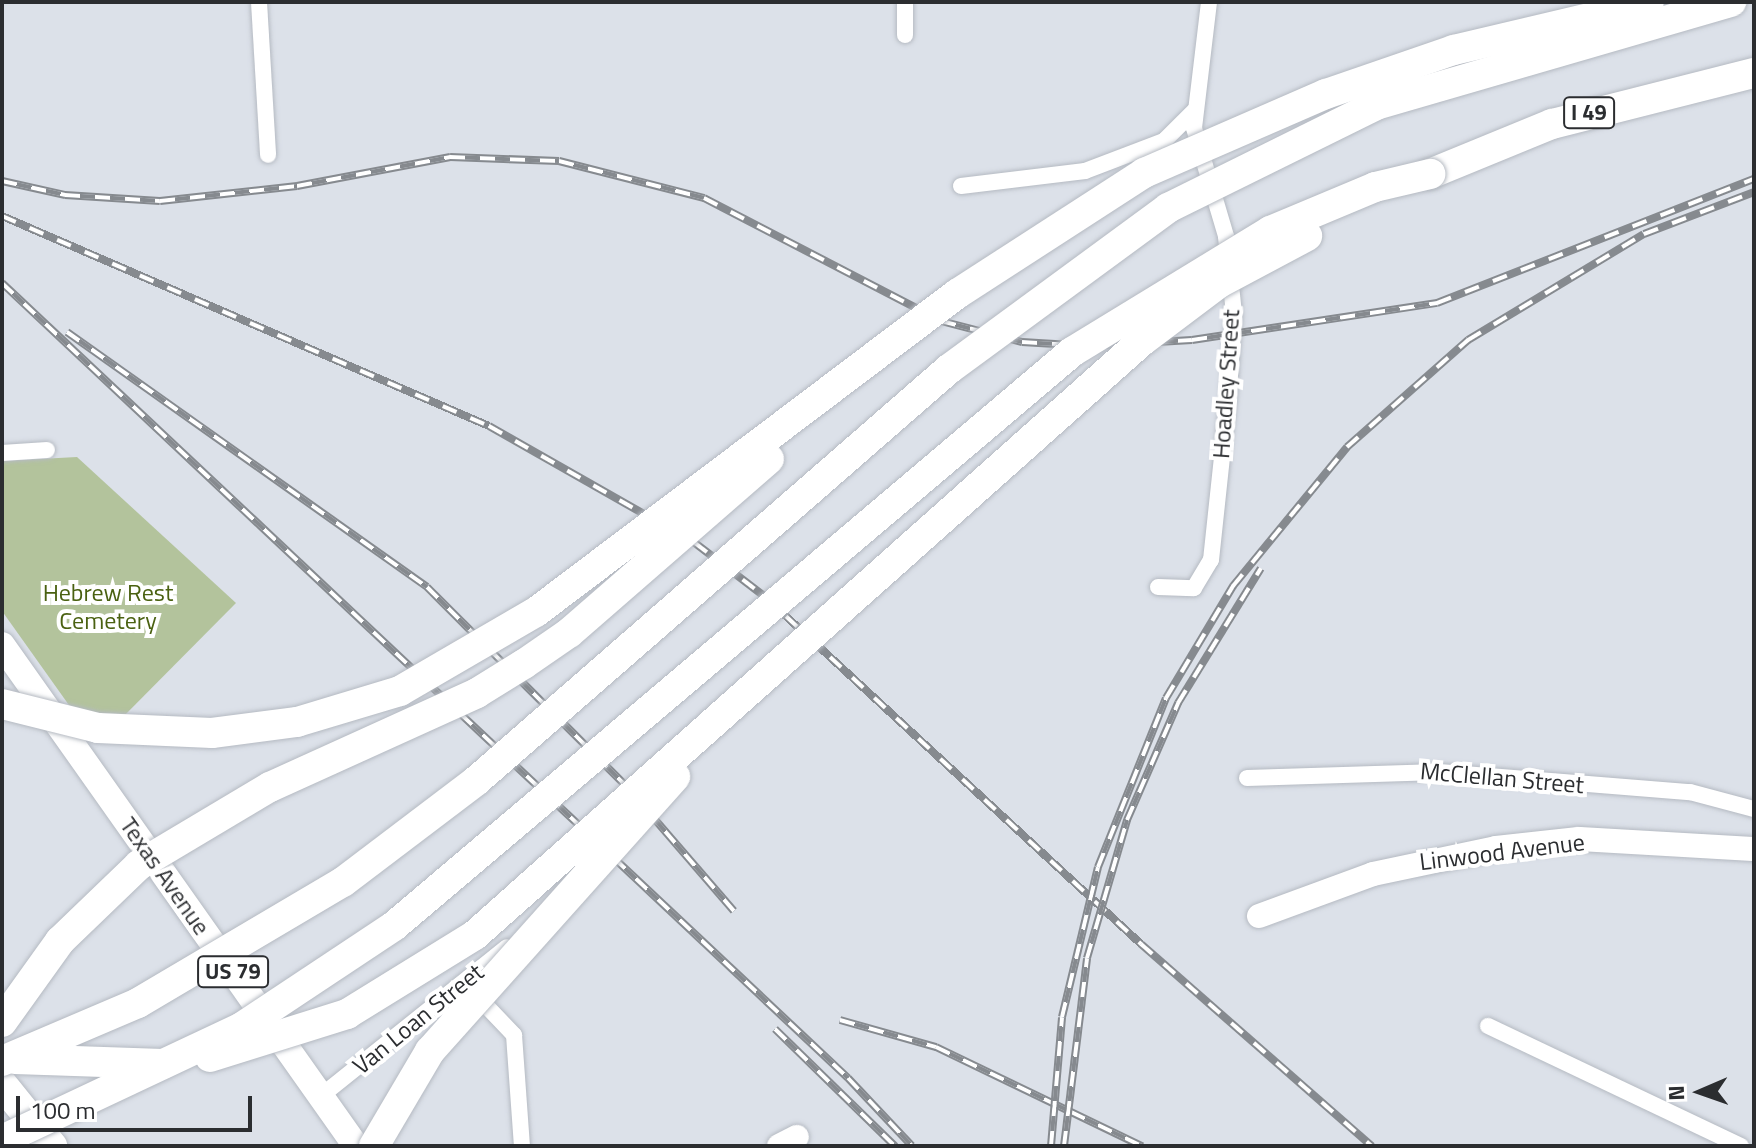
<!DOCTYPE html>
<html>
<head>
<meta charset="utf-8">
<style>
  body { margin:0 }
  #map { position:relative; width:1756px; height:1148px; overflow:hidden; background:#dce1e9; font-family:"Titillium Web",sans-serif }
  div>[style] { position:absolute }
  .green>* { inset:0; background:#b3c39c }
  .roads { filter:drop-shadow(0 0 2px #b5bac2) drop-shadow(0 0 2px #b5bac2) }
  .minor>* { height:16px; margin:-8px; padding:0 8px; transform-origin:8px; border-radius:8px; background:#fff }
  .secondary>* { height:24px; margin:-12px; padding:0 12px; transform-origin:12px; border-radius:12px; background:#fff }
  .primary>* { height:26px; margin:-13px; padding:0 13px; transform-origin:13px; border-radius:13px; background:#fff }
  .motorway>* { height:30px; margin:-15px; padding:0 15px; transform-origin:15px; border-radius:15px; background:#fff }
  .rail>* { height:8px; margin-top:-4px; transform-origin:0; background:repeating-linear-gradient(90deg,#fff 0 15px,#868a8f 0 30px); box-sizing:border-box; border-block:2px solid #868a8f }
  .bridges { filter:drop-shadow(0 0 2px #b5bac2) drop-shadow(0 0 2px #b5bac2) }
  .motorway-bridge>* { height:30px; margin:-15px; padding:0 15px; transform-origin:15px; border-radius:15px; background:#fff }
  span { translate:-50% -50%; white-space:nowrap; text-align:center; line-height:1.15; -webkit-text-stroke:8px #fff; paint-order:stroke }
  .shield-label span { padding:2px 6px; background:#fff; border:2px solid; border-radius:6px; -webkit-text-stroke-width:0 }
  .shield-label { font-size:22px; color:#2b2d30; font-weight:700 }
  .street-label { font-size:24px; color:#2b2d30 }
  .park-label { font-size:24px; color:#4a6111 }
  .frame { position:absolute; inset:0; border:4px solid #2b2d30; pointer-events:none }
  .north { position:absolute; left:1660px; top:1052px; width:80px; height:80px; -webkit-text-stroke:6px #fff; paint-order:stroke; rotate:268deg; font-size:22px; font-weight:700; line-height:32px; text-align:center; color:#2b2d30 }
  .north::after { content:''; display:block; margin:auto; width:28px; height:36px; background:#2b2d30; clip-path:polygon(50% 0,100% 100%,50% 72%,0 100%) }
  .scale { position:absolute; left:16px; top:1096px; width:236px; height:36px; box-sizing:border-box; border:4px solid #2b2d30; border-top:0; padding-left:10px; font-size:24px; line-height:28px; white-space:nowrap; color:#2b2d30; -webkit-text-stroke:6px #fff; paint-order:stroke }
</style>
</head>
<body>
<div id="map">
  <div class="green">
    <div style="clip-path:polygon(77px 457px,236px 603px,118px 722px,76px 715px,2px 611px,2px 461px)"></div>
  </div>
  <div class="roads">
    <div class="minor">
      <div style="left:259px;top:2px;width:153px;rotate:86.6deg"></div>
      <div style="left:905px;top:2px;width:33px;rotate:90deg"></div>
      <div style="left:961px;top:186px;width:125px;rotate:-6.9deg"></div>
      <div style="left:1085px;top:171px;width:85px;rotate:-20.8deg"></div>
      <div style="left:1164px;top:141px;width:44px;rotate:-45deg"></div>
      <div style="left:2px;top:453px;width:45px;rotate:-3.8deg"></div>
      <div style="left:1158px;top:587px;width:36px;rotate:2deg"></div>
      <div style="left:1194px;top:588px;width:33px;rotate:-59deg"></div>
      <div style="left:1211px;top:560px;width:170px;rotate:-83.9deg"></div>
      <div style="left:1229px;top:391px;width:77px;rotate:-86.3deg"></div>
      <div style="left:1234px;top:314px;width:78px;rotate:-95.9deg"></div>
      <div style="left:1226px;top:236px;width:113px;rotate:-106.5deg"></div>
      <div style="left:1194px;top:128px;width:127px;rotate:-83.2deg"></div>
      <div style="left:1247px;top:778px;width:192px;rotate:-1.8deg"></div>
      <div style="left:1439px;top:772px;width:252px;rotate:4.6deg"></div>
      <div style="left:1690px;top:792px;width:66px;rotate:14.9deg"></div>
      <div style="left:475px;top:994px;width:57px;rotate:46.4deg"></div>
      <div style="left:514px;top:1035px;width:111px;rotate:85.9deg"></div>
      <div style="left:1488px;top:1026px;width:280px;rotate:25.4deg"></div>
      <div style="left:321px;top:1096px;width:238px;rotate:-38.7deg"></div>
    </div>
    <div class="secondary">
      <div style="left:1259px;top:916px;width:121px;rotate:-20.2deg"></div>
      <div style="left:1373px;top:874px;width:126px;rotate:-11.9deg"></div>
      <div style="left:1496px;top:848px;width:83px;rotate:-6.2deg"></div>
      <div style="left:1579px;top:839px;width:175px;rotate:3.3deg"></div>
      <div style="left:779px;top:1146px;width:20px;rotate:-27deg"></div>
    </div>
    <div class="primary">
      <div style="left:2px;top:645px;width:613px;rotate:54.76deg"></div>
    </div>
    <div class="motorway">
      <div style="left:1430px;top:174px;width:132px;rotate:-22.3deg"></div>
      <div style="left:1552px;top:124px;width:208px;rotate:-14.2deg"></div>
      <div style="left:2px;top:1084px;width:80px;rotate:51.1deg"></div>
    </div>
  </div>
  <div class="rail">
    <div style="left:2px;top:181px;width:65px;rotate:12.5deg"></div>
    <div style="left:65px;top:195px;width:95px;rotate:3.6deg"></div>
    <div style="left:160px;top:201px;width:138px;rotate:-6.2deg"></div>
    <div style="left:297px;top:186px;width:156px;rotate:-10.7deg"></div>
    <div style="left:450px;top:157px;width:109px;rotate:2.1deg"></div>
    <div style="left:559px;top:161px;width:150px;rotate:14.3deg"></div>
    <div style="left:704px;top:198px;width:267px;rotate:27.4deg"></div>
    <div style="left:941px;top:321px;width:84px;rotate:14.5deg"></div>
    <div style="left:1022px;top:342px;width:66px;rotate:3.5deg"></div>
    <div style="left:1088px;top:346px;width:104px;rotate:-3.3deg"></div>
    <div style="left:1192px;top:340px;width:248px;rotate:-8.6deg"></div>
    <div style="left:1437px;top:303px;width:340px;rotate:-21.4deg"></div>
    <div style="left:2px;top:216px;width:530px;rotate:23.33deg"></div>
    <div style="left:489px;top:426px;width:237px;rotate:29.6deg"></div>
    <div style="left:695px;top:543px;width:87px;rotate:37.5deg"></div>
    <div style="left:764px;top:596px;width:513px;rotate:42.71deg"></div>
    <div style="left:1141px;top:944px;width:307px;rotate:41.2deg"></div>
    <div style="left:2px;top:283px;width:1161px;rotate:43.22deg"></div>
    <div style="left:848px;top:1078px;width:93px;rotate:46.7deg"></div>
    <div style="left:67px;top:332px;width:441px;rotate:35.3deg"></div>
    <div style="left:427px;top:587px;width:281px;rotate:45deg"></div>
    <div style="left:626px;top:786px;width:165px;rotate:49.2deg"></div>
    <div style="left:840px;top:1020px;width:100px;rotate:15.7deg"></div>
    <div style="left:936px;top:1047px;width:229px;rotate:25.7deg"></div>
    <div style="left:775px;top:1029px;width:168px;rotate:44.3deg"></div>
    <div style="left:1051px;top:1146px;width:129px;rotate:-85.1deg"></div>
    <div style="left:1062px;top:1017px;width:154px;rotate:-76.5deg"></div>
    <div style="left:1098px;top:867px;width:182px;rotate:-68.1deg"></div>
    <div style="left:1166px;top:698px;width:131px;rotate:-59.1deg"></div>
    <div style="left:1233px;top:586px;width:180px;rotate:-50.6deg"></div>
    <div style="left:1347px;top:447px;width:162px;rotate:-41.5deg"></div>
    <div style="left:1468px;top:340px;width:205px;rotate:-31.1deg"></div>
    <div style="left:1644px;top:234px;width:118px;rotate:-20.9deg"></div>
    <div style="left:1064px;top:1146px;width:189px;rotate:-83deg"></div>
    <div style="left:1087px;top:958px;width:144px;rotate:-73.8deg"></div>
    <div style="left:1127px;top:820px;width:128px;rotate:-66.4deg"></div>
    <div style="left:1178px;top:703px;width:158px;rotate:-58.4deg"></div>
  </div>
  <div class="bridges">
    <div class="motorway-bridge">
      <div style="left:2px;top:704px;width:99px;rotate:14deg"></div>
      <div style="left:98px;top:728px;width:114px;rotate:2.5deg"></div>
      <div style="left:212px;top:733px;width:86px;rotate:-7.4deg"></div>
      <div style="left:297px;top:722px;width:108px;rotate:-16.8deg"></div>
      <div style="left:400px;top:691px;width:157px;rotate:-30.2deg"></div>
      <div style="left:536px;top:612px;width:528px;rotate:-37.07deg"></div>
      <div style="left:957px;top:294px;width:223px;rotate:-32.9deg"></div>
      <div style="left:1144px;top:173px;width:198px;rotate:-23.5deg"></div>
      <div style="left:1326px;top:94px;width:135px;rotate:-19deg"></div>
      <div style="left:1454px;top:50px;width:200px;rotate:-13.3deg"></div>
      <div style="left:2px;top:1022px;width:100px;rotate:-54.4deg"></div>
      <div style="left:60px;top:941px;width:110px;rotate:-43.9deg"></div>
      <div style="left:139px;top:865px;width:152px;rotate:-30.8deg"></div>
      <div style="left:270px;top:787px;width:227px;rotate:-24.4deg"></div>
      <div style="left:477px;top:693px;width:55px;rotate:-31.7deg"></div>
      <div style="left:524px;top:664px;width:55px;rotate:-34.6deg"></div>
      <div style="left:569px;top:633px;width:265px;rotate:-41deg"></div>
      <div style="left:210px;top:1057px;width:144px;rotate:-17.4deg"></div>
      <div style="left:347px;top:1014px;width:150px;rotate:-31.7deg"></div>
      <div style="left:475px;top:935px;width:893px;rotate:-41.69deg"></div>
      <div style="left:1142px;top:341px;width:96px;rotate:-37deg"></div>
      <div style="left:1219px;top:283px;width:100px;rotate:-28.1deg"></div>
      <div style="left:15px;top:1059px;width:148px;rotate:1.9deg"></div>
      <div style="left:2px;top:1061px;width:148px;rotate:-23.1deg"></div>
      <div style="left:138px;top:1003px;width:238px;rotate:-30.6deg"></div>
      <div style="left:343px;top:882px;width:167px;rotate:-37.2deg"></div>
      <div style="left:476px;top:781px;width:627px;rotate:-41.06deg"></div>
      <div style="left:949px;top:369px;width:272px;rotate:-36.3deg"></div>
      <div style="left:1168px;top:208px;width:232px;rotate:-26.3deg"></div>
      <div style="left:1376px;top:105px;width:370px;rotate:-16.2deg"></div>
      <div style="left:2px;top:1140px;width:265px;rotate:-25.2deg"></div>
      <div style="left:242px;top:1027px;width:182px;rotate:-33.6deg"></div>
      <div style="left:394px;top:926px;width:888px;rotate:-40.25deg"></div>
      <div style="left:1072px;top:352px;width:232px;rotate:-31.4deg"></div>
      <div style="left:1270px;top:231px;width:114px;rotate:-22.7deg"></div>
      <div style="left:1375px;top:187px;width:57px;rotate:-13.3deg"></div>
      <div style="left:374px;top:1146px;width:110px;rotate:-59.5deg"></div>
      <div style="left:430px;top:1051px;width:368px;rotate:-48.2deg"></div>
    </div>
  </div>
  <div class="shield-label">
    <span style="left:1589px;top:113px">I 49</span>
    <span style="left:233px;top:972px">US 79</span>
  </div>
  <div class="street-label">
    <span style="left:1226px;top:384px;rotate:-86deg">Hoadley Street</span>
    <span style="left:1502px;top:778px;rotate:5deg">McClellan Street</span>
    <span style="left:1502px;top:852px;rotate:-7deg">Linwood Avenue</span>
    <span style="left:165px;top:876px;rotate:55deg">Texas Avenue</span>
    <span style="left:418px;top:1019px;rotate:-39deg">Van Loan Street</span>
  </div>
  <div class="park-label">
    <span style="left:108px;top:607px">Hebrew Rest<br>Cemetery</span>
  </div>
  <div class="frame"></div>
  <div class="north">N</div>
  <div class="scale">100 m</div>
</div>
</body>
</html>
